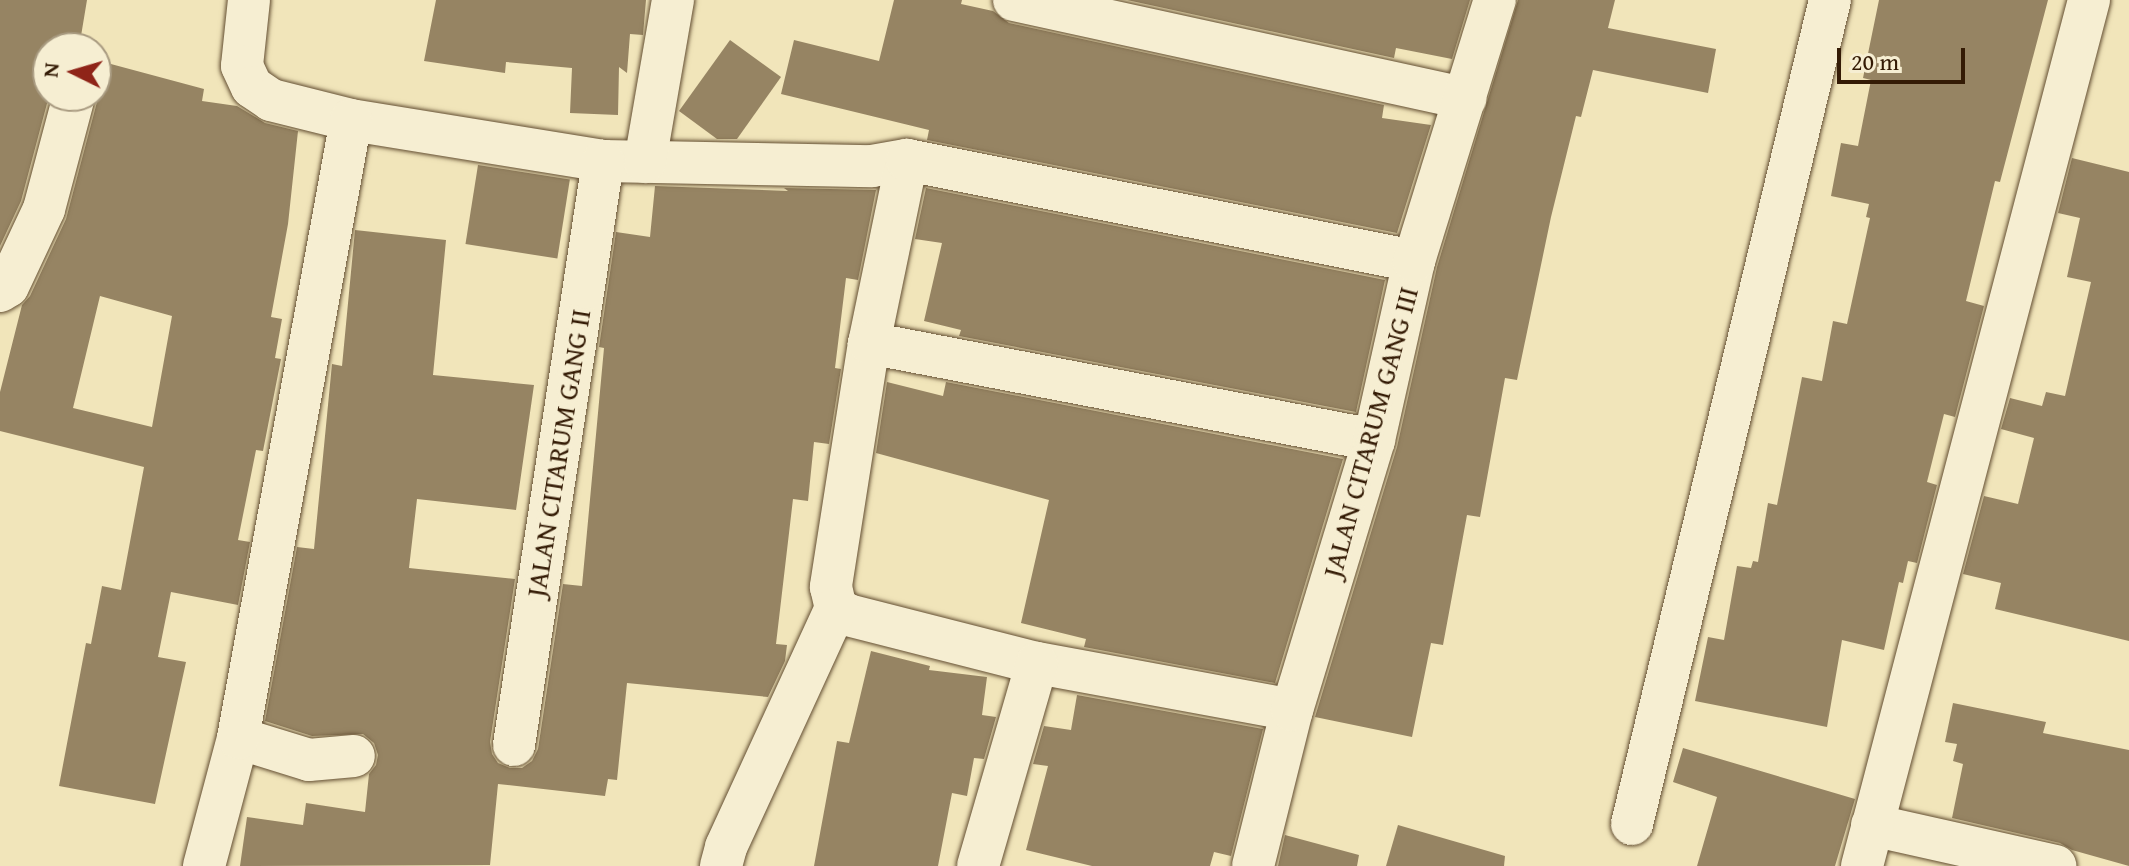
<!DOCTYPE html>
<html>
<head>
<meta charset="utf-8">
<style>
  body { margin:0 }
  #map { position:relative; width:2129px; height:866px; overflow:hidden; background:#f1e5ba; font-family:"Gentium Book Plus",serif }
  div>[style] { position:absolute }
  .building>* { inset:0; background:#968463; transform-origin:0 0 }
  .roads { filter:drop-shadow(0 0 2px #634e32) drop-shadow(0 0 2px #634e32) }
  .street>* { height:42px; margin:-21px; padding:0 21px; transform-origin:21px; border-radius:21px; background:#f6eed2 }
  span { translate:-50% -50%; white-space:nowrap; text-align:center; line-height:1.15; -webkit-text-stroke:8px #f6eed2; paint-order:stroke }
  .street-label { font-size:28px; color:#341b05 }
  .north { position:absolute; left:32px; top:32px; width:80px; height:80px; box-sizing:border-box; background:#f6eed2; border:2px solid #a89a80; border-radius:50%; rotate:275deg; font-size:22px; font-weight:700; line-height:32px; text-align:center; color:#341b05 }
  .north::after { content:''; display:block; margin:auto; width:28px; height:36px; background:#8f2418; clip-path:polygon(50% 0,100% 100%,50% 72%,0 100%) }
  .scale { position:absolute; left:1837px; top:48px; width:128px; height:36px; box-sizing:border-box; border:4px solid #341b05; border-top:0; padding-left:10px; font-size:24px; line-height:28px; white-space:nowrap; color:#341b05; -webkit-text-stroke:6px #f6eed2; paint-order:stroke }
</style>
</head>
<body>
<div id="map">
  <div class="building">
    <div style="clip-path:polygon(0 0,87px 0,79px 48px,48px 48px,49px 96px,21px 201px,0 246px)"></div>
    <div style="clip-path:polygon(436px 0,646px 0,643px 35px,630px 34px,627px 73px,619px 67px,618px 115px,570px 113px,572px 68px,506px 62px,505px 73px,424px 61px)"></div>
    <div style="clip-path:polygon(894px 0,962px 0,961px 4px,993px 11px,1009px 23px,1384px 105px,1382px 118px,1431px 125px,1397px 233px,927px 140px,929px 130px,781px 94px,794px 40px,879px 61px)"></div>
    <div style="clip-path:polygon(1127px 0,1470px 0,1452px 59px,1396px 48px,1394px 58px)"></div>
    <div style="clip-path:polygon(1518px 0,1615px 0,1608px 28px,1716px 49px,1708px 93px,1593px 70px,1581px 117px,1576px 116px,1551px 217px,1517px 380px,1505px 378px,1480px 517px,1467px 515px,1443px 645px,1431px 643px,1412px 737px,1315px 717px,1397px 447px,1437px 267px)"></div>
    <div style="clip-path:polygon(1879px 0,2048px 0,2000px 182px,1995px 181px,1966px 301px,1984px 306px,1955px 417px,1944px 414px,1927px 482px,1937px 485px,1917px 563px,1908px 561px,1903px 583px,1899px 582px,1884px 650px,1842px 640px,1827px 727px,1695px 701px,1708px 637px,1724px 640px,1737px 566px,1751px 568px,1753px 561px,1758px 562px,1768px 503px,1777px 505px,1802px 377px,1822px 381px,1833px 321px,1847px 324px,1870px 218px,1866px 217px,1869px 204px,1831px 196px,1841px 143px,1858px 146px,1871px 80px,1863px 78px)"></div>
    <div style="clip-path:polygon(730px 40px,781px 77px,737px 139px,717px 139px,679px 111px)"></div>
    <div style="clip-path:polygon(evenodd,96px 60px,204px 89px,202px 101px,237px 106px,265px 123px,298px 131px,288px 224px,271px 317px,282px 319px,275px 358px,281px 359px,263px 451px,256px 450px,238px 540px,250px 542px,238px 605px,171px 592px,158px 657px,186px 662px,155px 804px,59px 786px,86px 643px,91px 644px,102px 586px,121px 590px,144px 467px,0 431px,0 392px,22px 305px,30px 296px,66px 219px,97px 102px,96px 60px,100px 296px,172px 316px,152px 427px,73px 408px,100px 296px)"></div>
    <div style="clip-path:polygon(2072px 158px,2129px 172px,2129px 641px,1995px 609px,2001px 583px,1963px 574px,1984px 496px,2018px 504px,2034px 438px,2001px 429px,2010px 398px,2042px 406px,2046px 392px,2065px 396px,2091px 282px,2067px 277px,2080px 218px,2058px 213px)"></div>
    <div style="left:478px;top:165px;width:93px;height:80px;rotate:9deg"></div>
    <div style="clip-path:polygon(655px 186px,788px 191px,784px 188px,876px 190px,858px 280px,846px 278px,835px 368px,841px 369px,829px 444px,814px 442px,808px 501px,793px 499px,776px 644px,787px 645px,785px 661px,768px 697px,627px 683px,617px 780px,608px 779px,605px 796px,498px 784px,490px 865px,240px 866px,247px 817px,303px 825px,306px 803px,365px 812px,369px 774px,376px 765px,378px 755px,374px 743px,363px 734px,312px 736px,265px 721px,297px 547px,314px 549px,332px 364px,342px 366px,355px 230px,446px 240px,433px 375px,534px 385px,516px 510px,417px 499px,409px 568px,515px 579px,490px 742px,492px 754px,498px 763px,510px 768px,522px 768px,532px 761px,538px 749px,563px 584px,582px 586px,604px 348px,599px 347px,616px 232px,650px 237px)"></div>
    <div style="clip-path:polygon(926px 188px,1385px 280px,1356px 412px,959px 336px,961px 330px,924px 321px,942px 243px,915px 239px)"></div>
    <div style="clip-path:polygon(887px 382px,943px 396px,946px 382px,1343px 459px,1275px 683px,1084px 647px,1086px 639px,1021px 623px,1049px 500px,876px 453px)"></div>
    <div style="clip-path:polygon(871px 651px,930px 666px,929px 670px,987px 677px,982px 715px,996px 717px,984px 759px,974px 758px,967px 796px,952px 793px,938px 866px,814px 866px,837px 741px,849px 743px)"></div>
    <div style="clip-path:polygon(1077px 695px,1263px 729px,1231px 856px,1214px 852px,1210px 866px,1092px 866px,1026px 850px,1048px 766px,1033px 764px,1044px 726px,1071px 730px)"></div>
    <div style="clip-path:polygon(1953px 703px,2046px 722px,2043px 733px,2129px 750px,2129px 866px,2072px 850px,2060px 843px,1952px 818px,1963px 764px,1953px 761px,1957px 744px,1945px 742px)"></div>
    <div style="clip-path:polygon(1683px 748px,1855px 799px,1835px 866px,1697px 866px,1717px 797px,1673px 782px)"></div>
    <div style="clip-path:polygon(1398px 825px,1505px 856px,1504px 866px,1386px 866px)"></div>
    <div style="clip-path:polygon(1285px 835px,1359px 855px,1357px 866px,1278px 866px)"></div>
  </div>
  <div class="roads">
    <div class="street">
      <div style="left:249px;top:0;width:66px;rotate:96.1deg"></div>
      <div style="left:242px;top:66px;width:23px;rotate:65deg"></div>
      <div style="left:252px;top:87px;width:23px;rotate:34deg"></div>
      <div style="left:271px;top:100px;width:82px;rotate:14deg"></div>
      <div style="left:351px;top:120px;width:255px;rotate:9.2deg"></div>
      <div style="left:603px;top:161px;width:269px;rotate:1.1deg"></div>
      <div style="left:872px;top:166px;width:36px;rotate:-10deg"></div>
      <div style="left:907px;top:160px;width:187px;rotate:101.7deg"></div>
      <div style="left:869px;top:343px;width:247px;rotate:98.9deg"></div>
      <div style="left:831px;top:587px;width:22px;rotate:77deg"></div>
      <div style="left:836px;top:608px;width:14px;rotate:30deg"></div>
      <div style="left:848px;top:615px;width:195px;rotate:14.3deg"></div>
      <div style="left:1037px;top:663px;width:259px;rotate:10.4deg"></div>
      <div style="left:1014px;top:0;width:462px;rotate:12.3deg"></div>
      <div style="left:907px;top:160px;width:517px;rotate:11.27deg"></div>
      <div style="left:645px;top:162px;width:164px;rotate:-80.2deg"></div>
      <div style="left:0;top:291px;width:9px;rotate:-32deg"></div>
      <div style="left:8px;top:286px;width:85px;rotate:-64.9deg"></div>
      <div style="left:44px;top:209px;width:117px;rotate:-75.1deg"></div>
      <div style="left:869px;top:343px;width:514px;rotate:10.87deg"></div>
      <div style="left:238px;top:738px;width:74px;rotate:17.2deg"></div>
      <div style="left:309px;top:760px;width:45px;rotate:-5.1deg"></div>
      <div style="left:514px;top:745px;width:591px;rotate:-81.33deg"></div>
      <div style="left:1632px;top:824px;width:847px;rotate:-76.49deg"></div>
      <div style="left:1872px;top:825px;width:188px;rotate:12.6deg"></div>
      <div style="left:204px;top:866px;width:132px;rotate:-75.1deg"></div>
      <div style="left:238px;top:738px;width:628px;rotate:-79.64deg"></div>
      <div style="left:721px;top:866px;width:20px;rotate:-75deg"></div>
      <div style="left:726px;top:847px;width:263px;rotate:-65.3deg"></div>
      <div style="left:978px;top:866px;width:211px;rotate:-73.8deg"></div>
      <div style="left:1253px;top:866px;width:161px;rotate:-76deg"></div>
      <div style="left:1292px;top:710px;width:282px;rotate:-73.1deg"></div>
      <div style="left:1374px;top:440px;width:183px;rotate:-77.4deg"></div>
      <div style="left:1414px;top:261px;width:273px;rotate:-72.8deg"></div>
      <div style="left:1862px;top:866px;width:895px;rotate:-75.31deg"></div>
    </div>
  </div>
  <div class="street-label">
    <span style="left:1370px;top:432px;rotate:-75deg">JALAN CITARUM GANG III</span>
    <span style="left:558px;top:453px;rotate:-81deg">JALAN CITARUM GANG II</span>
  </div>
  <div class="north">N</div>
  <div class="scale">20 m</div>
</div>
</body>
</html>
